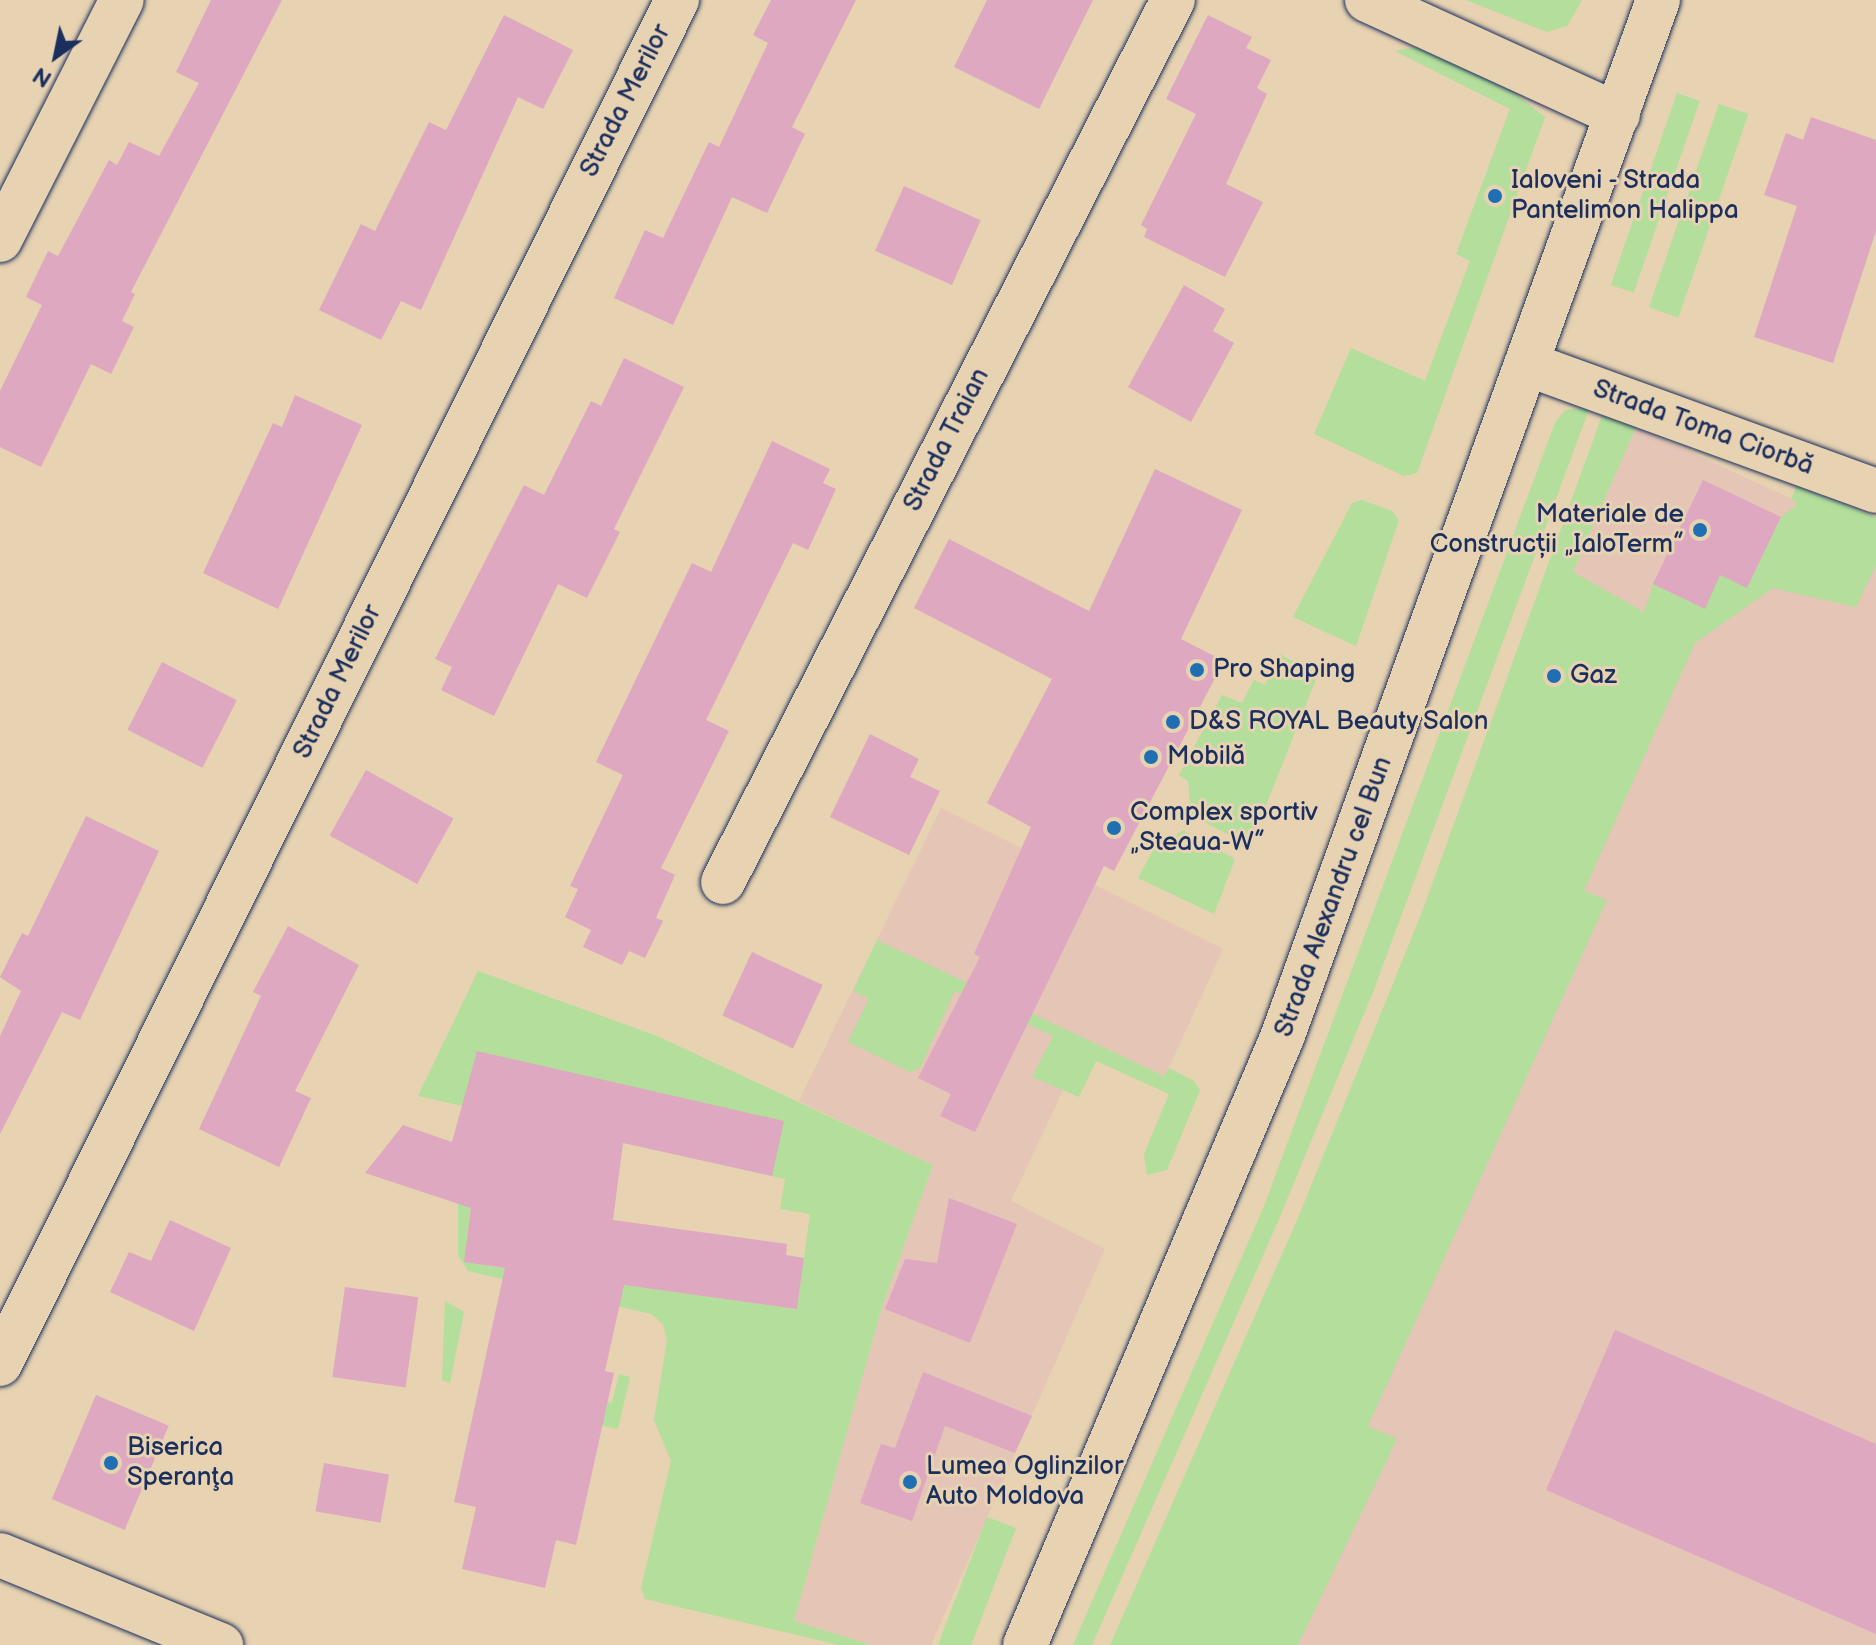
<!DOCTYPE html>
<html>
<head>
<meta charset="utf-8">
<style>
  body { margin:0 }
  #map { position:relative; width:1876px; height:1645px; overflow:hidden; background:#e7d2b1; font-family:"Balsamiq Sans",sans-serif }
  div>[style] { position:absolute }
  .built>* { inset:0; background:#e4c5b6 }
  .green>* { inset:0; background:#b3de9b; transform-origin:0 0 }
  .building>* { inset:0; background:#dea8c0; transform-origin:0 0 }
  .roads { filter:drop-shadow(0 0 2px #1b2f5e) drop-shadow(0 0 2px #1b2f5e) }
  .minor>* { height:44px; margin:-22px; padding:0 22px; transform-origin:22px; border-radius:22px; background:#e7d2b1 }
  .major>* { height:44px; margin:-22px; padding:0 22px; transform-origin:22px; border-radius:22px; background:#e7d2b1 }
  .dots>* { width:22px; height:22px; translate:-50% -50%; box-sizing:border-box; border:4px solid #e7d2b1; border-radius:50% }
  span { translate:-50% -50%; white-space:nowrap; text-align:center; line-height:1.15; -webkit-text-stroke:6px #e7d2b1; paint-order:stroke }
  .street-label { font-size:26px; color:#1b2f5e }
  .poi-label { font-size:26px; color:#1b2f5e }
  .left { translate:0 -50%; text-align:left }
  .right { translate:-100% -50%; text-align:right }
  .north { position:absolute; left:16px; top:16px; width:80px; height:80px; -webkit-text-stroke:6px #e7d2b1; paint-order:stroke; rotate:213deg; font-size:22px; font-weight:700; line-height:32px; text-align:center; color:#1b2f5e }
  .north::after { content:''; display:block; margin:auto; width:28px; height:36px; background:#1b2f5e; clip-path:polygon(50% 0,100% 100%,50% 72%,0 100%) }
</style>
</head>
<body>
<div id="map">
  <div class="built">
    <div style="clip-path:polygon(1636px 427px,1876px 538px,1876px 1645px,1170px 1645px,1644px 612px,1573px 573px)"></div>
    <div style="clip-path:polygon(941px 808px,1223px 949px,1165px 1076px,1086px 1041px,1011px 1201px,1105px 1249px,931px 1645px,872px 1645px,794px 1621px,882px 1307px,933px 1165px,799px 1101px)"></div>
  </div>
  <div class="green">
    <div style="clip-path:polygon(1466px 0,1582px 0,1567px 26px,1547px 32px)"></div>
    <div style="clip-path:polygon(1419px 46px,1499px 81px,1545px 117px,1417px 473px,1404px 476px,1314px 434px,1351px 348px,1425px 381px,1470px 261px,1456px 254px,1510px 109px,1395px 51px)"></div>
    <div style="left:1677px;top:93px;width:24px;height:203px;rotate:19deg"></div>
    <div style="left:1719px;top:104px;width:31px;height:215px;rotate:19deg"></div>
    <div style="clip-path:polygon(1590px 407px,1373px 992px,1276px 1226px,1092px 1645px,1073px 1645px,1264px 1206px,1555px 423px,1565px 410px)"></div>
    <div style="clip-path:polygon(1603px 413px,1636px 427px,1573px 572px,1644px 612px,1653px 584px,1704px 608px,1720px 575px,1747px 587px,1781px 517px,1798px 504px,1791px 500px,1796px 486px,1876px 517px,1876px 565px,1856px 607px,1773px 588px,1695px 643px,1584px 891px,1607px 900px,1368px 1426px,1397px 1439px,1298px 1645px,1110px 1645px,1298px 1218px,1422px 912px)"></div>
    <div style="clip-path:polygon(1362px 500px,1392px 511px,1399px 520px,1356px 646px,1293px 617px,1352px 503px)"></div>
    <div style="clip-path:polygon(1279px 654px,1318px 674px,1250px 846px,1191px 815px,1188px 781px,1179px 775px,1222px 695px,1242px 703px,1254px 680px,1265px 685px)"></div>
    <div style="clip-path:polygon(1183px 830px,1235px 859px,1214px 914px,1138px 878px,1153px 850px)"></div>
    <div style="clip-path:polygon(877px 940px,1164px 1076px,1169px 1068px,1194px 1081px,1200px 1090px,1167px 1170px,1147px 1175px,1144px 1154px,1169px 1094px,1096px 1061px,1079px 1097px,1032px 1077px,1053px 1036px,955px 991px,920px 1068px,910px 1072px,848px 1042px,869px 999px,853px 991px)"></div>
    <div style="clip-path:polygon(478px 971px,657px 1036px,933px 1165px,882px 1307px,794px 1621px,872px 1645px,839px 1645px,645px 1599px,641px 1588px,671px 1461px,654px 1420px,667px 1341px,663px 1324px,651px 1314px,468px 1271px,458px 1255px,458px 1188px,478px 1155px,467px 1238px,482px 1265px,797px 1309px,810px 1214px,780px 1209px,785px 1179px,418px 1096px)"></div>
    <div style="clip-path:polygon(445px 1301px,464px 1312px,450px 1383px,442px 1380px)"></div>
    <div style="clip-path:polygon(619px 1374px,630px 1377px,618px 1429px,583px 1422px,589px 1398px,612px 1403px)"></div>
    <div style="left:987px;top:1517px;width:31px;height:140px;rotate:21deg"></div>
  </div>
  <div class="building">
    <div style="clip-path:polygon(211px 0,282px 0,131px 292px,135px 294px,122px 321px,134px 327px,111px 374px,91px 364px,41px 467px,0 447px,0 391px,42px 305px,26px 297px,48px 251px,58px 256px,109px 160px,117px 165px,129px 142px,159px 156px,199px 83px,176px 72px)"></div>
    <div style="clip-path:polygon(771px 0,856px 0,792px 127px,805px 134px,767px 213px,732px 197px,673px 325px,614px 298px,645px 230px,663px 238px,709px 142px,719px 147px,768px 43px,753px 35px)"></div>
    <div style="clip-path:polygon(987px 0,1093px 0,1039px 109px,954px 67px)"></div>
    <div style="clip-path:polygon(504px 15px,573px 50px,543px 109px,518px 97px,421px 310px,401px 301px,381px 340px,319px 310px,361px 224px,375px 231px,429px 122px,446px 130px)"></div>
    <div style="clip-path:polygon(1208px 15px,1252px 37px,1246px 48px,1271px 60px,1257px 88px,1267px 94px,1226px 184px,1263px 202px,1225px 277px,1144px 237px,1147px 229px,1141px 225px,1196px 114px,1166px 99px)"></div>
    <div style="clip-path:polygon(1811px 117px,1876px 140px,1876px 231px,1833px 363px,1754px 337px,1797px 206px,1764px 195px,1786px 133px,1803px 140px)"></div>
    <div style="left:904px;top:186px;width:84px;height:71px;rotate:24deg"></div>
    <div style="clip-path:polygon(1184px 285px,1225px 309px,1213px 331px,1234px 343px,1191px 422px,1128px 387px)"></div>
    <div style="clip-path:polygon(624px 358px,684px 387px,614px 529px,620px 532px,587px 598px,558px 584px,494px 716px,441px 690px,452px 667px,435px 659px,524px 485px,544px 495px,591px 401px,601px 406px)"></div>
    <div style="clip-path:polygon(295px 395px,362px 425px,278px 609px,203px 573px,273px 423px,282px 427px)"></div>
    <div style="clip-path:polygon(772px 441px,830px 469px,823px 483px,836px 489px,808px 550px,793px 543px,706px 720px,729px 731px,661px 868px,675px 875px,656px 918px,663px 921px,645px 958px,629px 951px,622px 965px,583px 947px,591px 930px,565px 917px,578px 889px,570px 886px,623px 775px,596px 762px,692px 563px,711px 572px)"></div>
    <div style="clip-path:polygon(1155px 469px,1242px 510px,1181px 639px,1224px 661px,1114px 871px,1104px 866px,975px 1132px,940px 1116px,951px 1094px,918px 1078px,980px 957px,974px 954px,1031px 827px,987px 803px,1052px 679px,914px 608px,949px 539px,1089px 611px)"></div>
    <div style="clip-path:polygon(1703px 480px,1781px 517px,1747px 588px,1720px 575px,1705px 609px,1653px 584px)"></div>
    <div style="left:162px;top:662px;width:84px;height:76px;rotate:27deg"></div>
    <div style="clip-path:polygon(870px 734px,919px 759px,910px 777px,940px 791px,909px 855px,830px 817px)"></div>
    <div style="left:366px;top:770px;width:100px;height:75px;rotate:29deg"></div>
    <div style="clip-path:polygon(86px 816px,159px 851px,80px 1020px,62px 1012px,0 1134px,0 1036px,21px 991px,0 977px,22px 933px,28px 936px)"></div>
    <div style="clip-path:polygon(288px 926px,359px 965px,295px 1091px,311px 1098px,279px 1167px,199px 1129px,261px 996px,253px 992px)"></div>
    <div style="left:752px;top:952px;width:78px;height:70px;rotate:25deg"></div>
    <div style="clip-path:polygon(477px 1051px,784px 1121px,772px 1176px,623px 1143px,613px 1220px,787px 1244px,786px 1255px,804px 1258px,797px 1309px,624px 1285px,605px 1371px,614px 1373px,576px 1545px,556px 1540px,545px 1588px,462px 1569px,476px 1507px,454px 1502px,505px 1268px,464px 1262px,471px 1208px,365px 1173px,403px 1125px,452px 1142px)"></div>
    <div style="clip-path:polygon(949px 1198px,1017px 1224px,970px 1343px,885px 1309px,905px 1259px,937px 1263px)"></div>
    <div style="clip-path:polygon(170px 1220px,231px 1248px,194px 1331px,110px 1292px,129px 1252px,151px 1261px)"></div>
    <div style="left:345px;top:1287px;width:74px;height:91px;rotate:8deg"></div>
    <div style="clip-path:polygon(1615px 1330px,1876px 1444px,1876px 1634px,1546px 1490px)"></div>
    <div style="clip-path:polygon(923px 1372px,1032px 1416px,1015px 1453px,945px 1426px,912px 1521px,860px 1503px,881px 1444px,895px 1448px)"></div>
    <div style="left:96px;top:1395px;width:79px;height:113px;rotate:23deg"></div>
    <div style="left:324px;top:1463px;width:66px;height:49px;rotate:10deg"></div>
  </div>
  <div class="roads">
    <div class="minor">
      <div style="left:1367px;top:0;width:276px;rotate:24.6deg"></div>
      <div style="left:0;top:240px;width:269px;rotate:-63.1deg"></div>
      <div style="left:1530px;top:365px;width:368px;rotate:20deg"></div>
      <div style="left:723px;top:882px;width:990px;rotate:-62.97deg"></div>
      <div style="left:0;top:1364px;width:1523px;rotate:-63.6deg"></div>
      <div style="left:0;top:1555px;width:239px;rotate:22.2deg"></div>
    </div>
    <div class="major">
      <div style="left:1025px;top:1645px;width:662px;rotate:-67.07deg"></div>
      <div style="left:1283px;top:1035px;width:1101px;rotate:-70.08deg"></div>
    </div>
  </div>
  <div class="dots">
    <div style="left:1495px;top:196px;background:#1f6fb2"></div>
    <div style="left:1700px;top:530px;background:#1f6fb2"></div>
    <div style="left:1197px;top:670px;background:#1f6fb2"></div>
    <div style="left:1554px;top:676px;background:#1f6fb2"></div>
    <div style="left:1173px;top:722px;background:#1f6fb2"></div>
    <div style="left:1151px;top:757px;background:#1f6fb2"></div>
    <div style="left:1114px;top:828px;background:#1f6fb2"></div>
    <div style="left:111px;top:1463px;background:#1f6fb2"></div>
    <div style="left:910px;top:1482px;background:#1f6fb2"></div>
  </div>
  <div class="street-label">
    <span style="left:626px;top:101px;rotate:-63deg">Strada Merilor</span>
    <span style="left:1703px;top:428px;rotate:20deg">Strada Toma Ciorbă</span>
    <span style="left:947px;top:440px;rotate:-63deg">Strada Traian</span>
    <span style="left:338px;top:682px;rotate:-64deg">Strada Merilor</span>
    <span style="left:1334px;top:897px;rotate:-70deg">Strada Alexandru cel Bun</span>
  </div>
  <div class="poi-label">
    <span class="left" style="left:1511px;top:196px">Ialoveni - Strada<br>Pantelimon Halippa</span>
    <span class="right" style="left:1684px;top:530px">Materiale de<br>Construcții „IaloTerm”</span>
    <span class="left" style="left:1213px;top:670px">Pro Shaping</span>
    <span class="left" style="left:1570px;top:676px">Gaz</span>
    <span class="left" style="left:1189px;top:722px">D&amp;S ROYAL Beauty Salon</span>
    <span class="left" style="left:1167px;top:757px">Mobilă</span>
    <span class="left" style="left:1130px;top:828px">Complex sportiv<br>„Steaua-W”</span>
    <span class="left" style="left:127px;top:1463px">Biserica<br>Speranţa</span>
    <span class="left" style="left:926px;top:1482px">Lumea Oglinzilor<br>Auto Moldova</span>
  </div>
  <div class="north">N</div>
</div>
</body>
</html>
